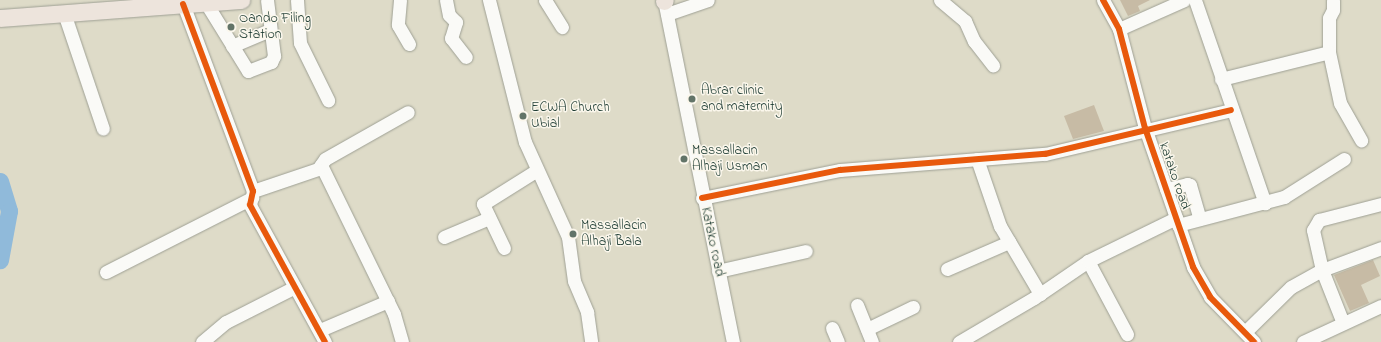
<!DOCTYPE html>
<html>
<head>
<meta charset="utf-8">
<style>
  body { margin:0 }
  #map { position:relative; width:1381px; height:342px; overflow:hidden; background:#dedbc8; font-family:"Indie Flower",sans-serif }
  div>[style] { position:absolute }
  .river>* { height:17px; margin:-8.5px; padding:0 8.5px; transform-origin:8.5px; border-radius:8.5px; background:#90bada }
  .building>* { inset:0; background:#c7bba5 }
  .roads { filter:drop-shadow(0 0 1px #9ea094) drop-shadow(0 0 1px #9ea094) }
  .minor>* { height:13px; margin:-6.5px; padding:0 6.5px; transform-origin:6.5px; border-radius:6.5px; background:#fafaf7 }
  .major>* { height:17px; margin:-8.5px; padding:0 8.5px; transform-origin:8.5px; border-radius:8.5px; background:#ede4dc }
  .cycleway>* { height:6px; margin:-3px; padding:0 3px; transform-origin:3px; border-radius:3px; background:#e8590c }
  .dots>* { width:11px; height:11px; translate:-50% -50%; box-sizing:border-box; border:2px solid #fbf7ec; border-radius:50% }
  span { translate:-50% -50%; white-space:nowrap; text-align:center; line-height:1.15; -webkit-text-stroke:3px #fbf7ec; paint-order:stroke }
  .poi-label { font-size:14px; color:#1f3d34 }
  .left { translate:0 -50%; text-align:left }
  .street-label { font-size:14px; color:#1f3d34 }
</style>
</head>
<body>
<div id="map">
  <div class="river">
    <div style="left:0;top:181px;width:31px;rotate:73deg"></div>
    <div style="left:9px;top:211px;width:50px;rotate:100.4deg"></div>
  </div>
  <div class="building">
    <div style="clip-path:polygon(1120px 0,1150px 0,1138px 6px,1140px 11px,1128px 16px)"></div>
    <div style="clip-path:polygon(1094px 105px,1104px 131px,1073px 139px,1064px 116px)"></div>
    <div style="clip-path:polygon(1373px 260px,1380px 276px,1361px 285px,1369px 303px,1350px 311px,1334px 275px)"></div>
  </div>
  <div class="roads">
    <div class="minor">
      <div style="left:297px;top:0;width:43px;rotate:86deg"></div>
      <div style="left:300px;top:43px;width:64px;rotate:63.8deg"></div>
      <div style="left:400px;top:0;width:25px;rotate:95deg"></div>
      <div style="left:398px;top:25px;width:22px;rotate:60deg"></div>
      <div style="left:446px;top:0;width:15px;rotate:79deg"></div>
      <div style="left:449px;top:15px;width:10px;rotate:45deg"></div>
      <div style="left:456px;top:22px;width:17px;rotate:107deg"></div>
      <div style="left:451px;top:38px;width:24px;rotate:52deg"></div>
      <div style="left:489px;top:0;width:146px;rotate:75.8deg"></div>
      <div style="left:525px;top:142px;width:104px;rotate:65.6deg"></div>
      <div style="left:568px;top:237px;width:44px;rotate:82.2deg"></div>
      <div style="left:574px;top:281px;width:34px;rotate:67deg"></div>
      <div style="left:587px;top:312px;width:30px;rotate:82deg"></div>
      <div style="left:545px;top:0;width:32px;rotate:58deg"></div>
      <div style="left:664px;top:0;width:349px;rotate:78.6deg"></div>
      <div style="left:940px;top:0;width:33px;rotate:40deg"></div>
      <div style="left:965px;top:21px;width:22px;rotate:66deg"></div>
      <div style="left:974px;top:41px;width:31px;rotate:52deg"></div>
      <div style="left:1103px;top:0;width:33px;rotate:61deg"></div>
      <div style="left:1119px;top:29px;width:102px;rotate:75.3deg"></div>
      <div style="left:1145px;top:128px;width:147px;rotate:70.9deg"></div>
      <div style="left:1193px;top:267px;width:34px;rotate:60deg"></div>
      <div style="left:1210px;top:297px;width:63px;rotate:45.6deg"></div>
      <div style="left:1195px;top:0;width:215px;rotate:71deg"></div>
      <div style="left:1333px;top:0;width:10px;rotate:90deg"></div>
      <div style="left:1333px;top:10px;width:9px;rotate:117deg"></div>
      <div style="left:1329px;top:18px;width:34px;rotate:90deg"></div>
      <div style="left:1329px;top:52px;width:52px;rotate:77.8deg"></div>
      <div style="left:1340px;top:103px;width:43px;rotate:60.4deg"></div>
      <div style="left:206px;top:3px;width:80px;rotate:58.3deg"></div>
      <div style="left:248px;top:71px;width:25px;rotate:-21deg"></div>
      <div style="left:271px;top:62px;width:7px;rotate:-63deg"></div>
      <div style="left:274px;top:56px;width:56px;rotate:-97.1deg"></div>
      <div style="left:183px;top:4px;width:200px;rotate:69.5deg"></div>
      <div style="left:253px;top:191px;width:14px;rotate:102deg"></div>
      <div style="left:250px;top:205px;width:156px;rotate:61.3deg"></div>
      <div style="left:64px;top:13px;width:122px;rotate:71.4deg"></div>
      <div style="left:667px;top:14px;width:43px;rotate:-18.9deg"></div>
      <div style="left:1119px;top:29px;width:71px;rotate:-24deg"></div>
      <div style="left:232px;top:46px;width:41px;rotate:-22.8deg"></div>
      <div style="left:1221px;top:79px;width:111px;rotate:-14deg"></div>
      <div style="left:977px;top:159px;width:71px;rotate:71.1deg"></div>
      <div style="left:1000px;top:226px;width:79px;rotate:59.5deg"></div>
      <div style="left:321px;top:165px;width:166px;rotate:63.9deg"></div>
      <div style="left:394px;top:314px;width:29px;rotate:74deg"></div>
      <div style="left:1166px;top:189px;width:22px;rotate:-13deg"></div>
      <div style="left:1187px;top:184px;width:3px;rotate:18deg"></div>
      <div style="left:1190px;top:185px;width:35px;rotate:74deg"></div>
      <div style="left:253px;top:191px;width:69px;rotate:-18.7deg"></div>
      <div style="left:318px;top:169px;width:12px;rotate:-55deg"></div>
      <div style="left:325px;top:159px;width:95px;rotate:-29.5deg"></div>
      <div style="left:702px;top:198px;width:141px;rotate:-11.5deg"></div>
      <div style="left:840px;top:170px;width:206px;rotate:-4.5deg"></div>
      <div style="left:1045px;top:154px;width:191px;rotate:-13.3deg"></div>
      <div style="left:1178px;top:225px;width:110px;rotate:-14.8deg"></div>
      <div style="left:1284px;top:197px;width:71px;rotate:-32.3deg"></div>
      <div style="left:444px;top:237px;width:49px;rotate:-22.9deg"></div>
      <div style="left:504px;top:248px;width:49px;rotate:-115.5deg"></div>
      <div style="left:483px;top:204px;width:64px;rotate:-32.2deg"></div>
      <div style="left:1088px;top:261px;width:83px;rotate:61.9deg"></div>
      <div style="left:947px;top:269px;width:68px;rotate:-23.5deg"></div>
      <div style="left:718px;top:271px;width:90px;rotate:-12.8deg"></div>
      <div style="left:106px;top:272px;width:164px;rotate:-26.9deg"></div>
      <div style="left:857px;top:305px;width:40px;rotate:68deg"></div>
      <div style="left:1343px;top:323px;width:57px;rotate:-111.6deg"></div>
      <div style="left:1322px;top:270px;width:41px;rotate:-102.7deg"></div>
      <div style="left:1313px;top:230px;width:12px;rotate:-59deg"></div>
      <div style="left:1319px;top:220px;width:64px;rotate:-14.5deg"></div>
      <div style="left:832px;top:328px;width:15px;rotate:67deg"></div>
      <div style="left:867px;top:329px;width:51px;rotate:-25.6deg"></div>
      <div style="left:320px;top:330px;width:74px;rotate:-23.1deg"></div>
      <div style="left:1245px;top:332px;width:64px;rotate:-44.4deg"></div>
      <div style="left:1291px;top:287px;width:35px;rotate:-29deg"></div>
      <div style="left:1322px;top:270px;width:63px;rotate:-20.4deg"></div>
      <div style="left:202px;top:342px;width:31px;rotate:-40deg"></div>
      <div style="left:226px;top:322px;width:77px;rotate:-26.9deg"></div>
      <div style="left:959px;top:342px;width:87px;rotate:-30.4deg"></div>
      <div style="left:1034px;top:298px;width:65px;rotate:-34.4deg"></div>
      <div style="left:1088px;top:261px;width:98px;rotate:-26deg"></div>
      <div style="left:1303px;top:342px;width:86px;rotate:-24.8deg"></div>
    </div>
    <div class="major">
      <div style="left:664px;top:1px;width:1px;rotate:-45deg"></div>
      <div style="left:0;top:18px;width:242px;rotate:-4.3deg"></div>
    </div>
  </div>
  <div class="cycleway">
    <div style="left:1103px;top:0;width:33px;rotate:61deg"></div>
    <div style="left:1119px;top:29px;width:102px;rotate:75.3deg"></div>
    <div style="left:1145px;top:128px;width:147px;rotate:70.9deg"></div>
    <div style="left:1193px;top:267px;width:34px;rotate:60deg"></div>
    <div style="left:1210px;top:297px;width:63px;rotate:45.6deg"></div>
    <div style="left:183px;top:4px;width:200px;rotate:69.5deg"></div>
    <div style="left:253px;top:191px;width:14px;rotate:102deg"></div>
    <div style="left:250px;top:205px;width:156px;rotate:61.3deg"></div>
    <div style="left:702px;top:198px;width:141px;rotate:-11.5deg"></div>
    <div style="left:840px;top:170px;width:206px;rotate:-4.5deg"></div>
    <div style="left:1045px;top:154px;width:191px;rotate:-13.3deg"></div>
  </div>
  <div class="dots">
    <div style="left:231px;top:27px;background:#627468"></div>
    <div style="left:692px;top:99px;background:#627468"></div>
    <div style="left:523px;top:116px;background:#627468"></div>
    <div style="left:684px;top:159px;background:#627468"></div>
    <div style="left:573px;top:234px;background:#627468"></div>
  </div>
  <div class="poi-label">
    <span class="left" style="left:239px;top:27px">Oando Filing<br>Station</span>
    <span class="left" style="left:701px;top:99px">Abrar clinic<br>and maternity</span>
    <span class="left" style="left:531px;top:116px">ECWA Church<br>Ubial</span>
    <span class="left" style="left:692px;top:159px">Massallacin<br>Alhaji Usman</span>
    <span class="left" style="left:581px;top:234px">Massallacin<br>Alhaji Bala</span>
  </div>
  <div class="street-label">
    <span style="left:1174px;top:176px;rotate:71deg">katako road</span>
    <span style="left:712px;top:242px;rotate:78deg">Katako road</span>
  </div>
</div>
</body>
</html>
